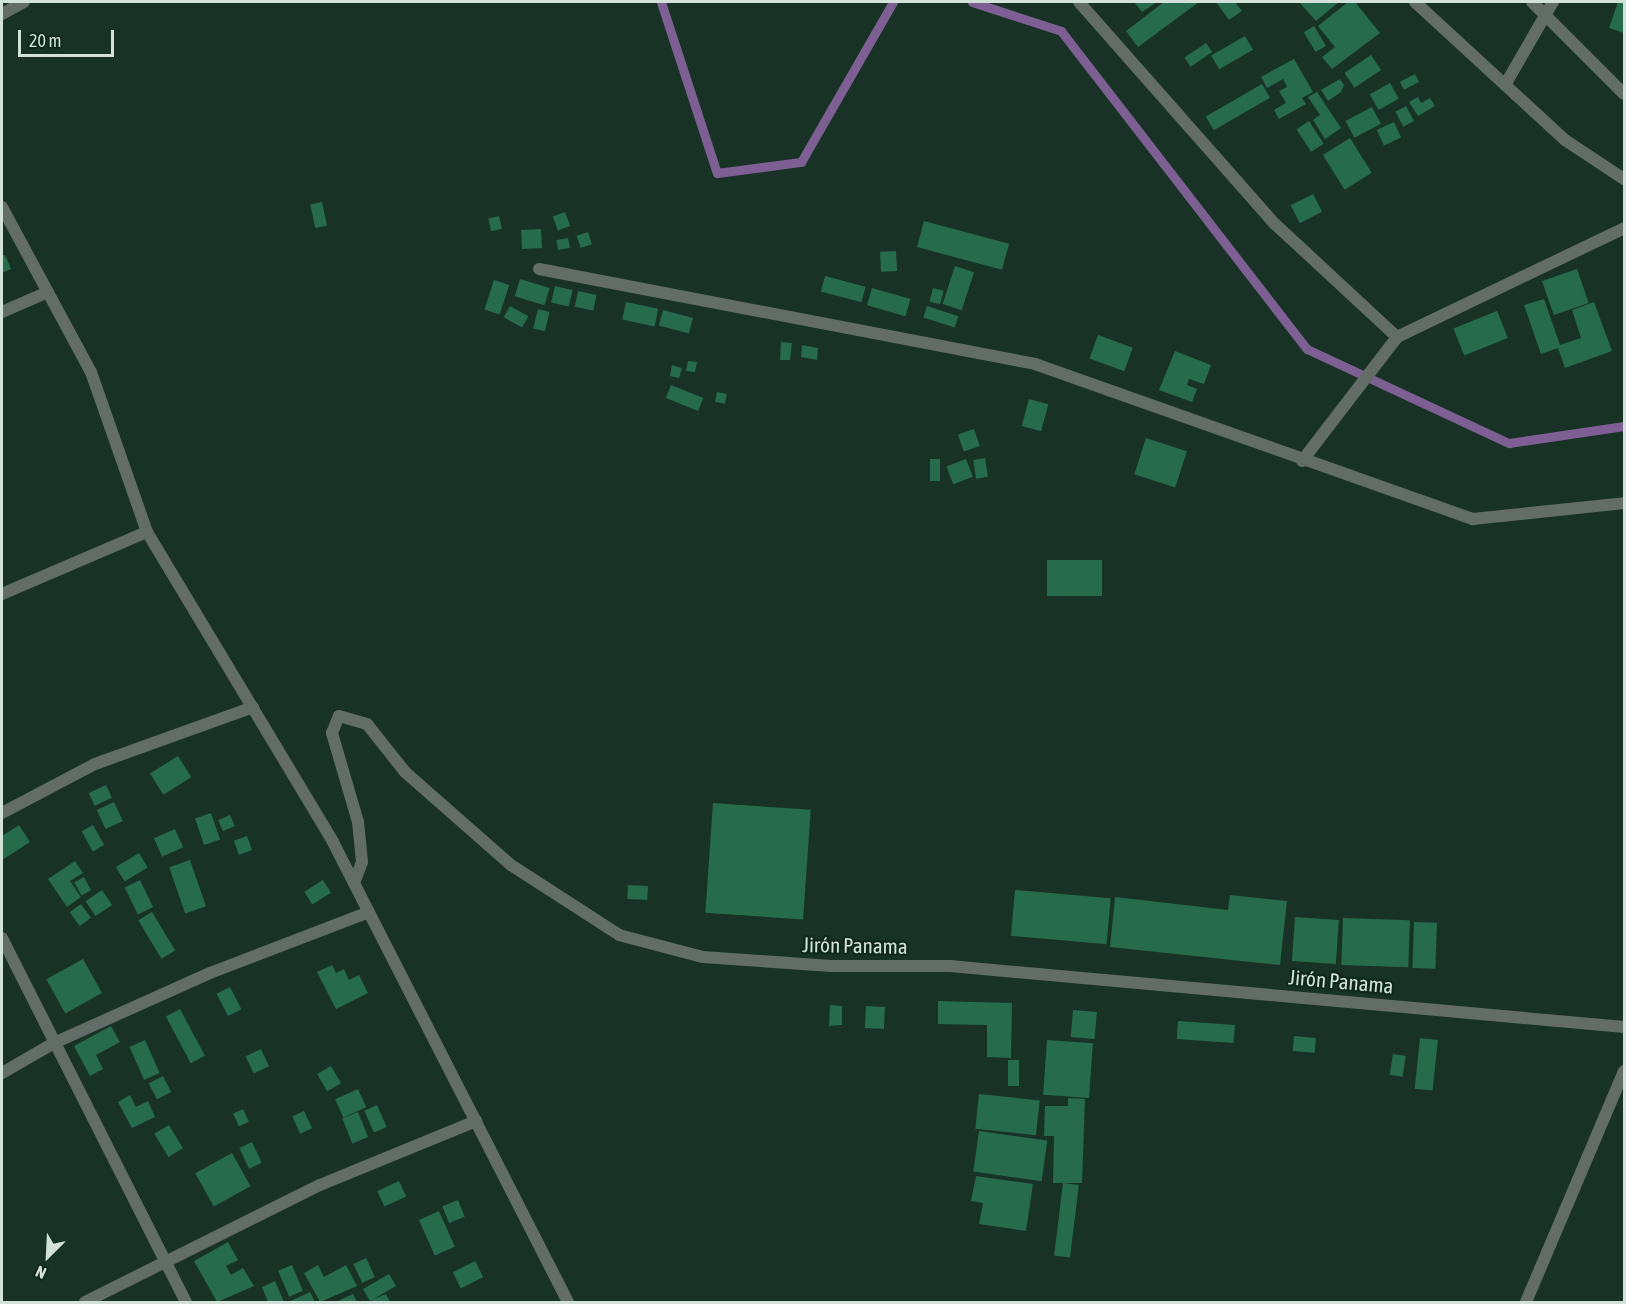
<!DOCTYPE html>
<html>
<head>
<meta charset="utf-8">
<style>
  body { margin:0 }
  #map { position:relative; width:1626px; height:1304px; overflow:hidden; background:#183325; font-family:"Asap Condensed",sans-serif }
  div>[style] { position:absolute }
  .stream>* { height:9px; margin:-4.5px; padding:0 4.5px; transform-origin:4.5px; border-radius:4.5px; background:#7e5f94 }
  .building>* { inset:0; background:#266b4b; transform-origin:0 0 }
  .minor>* { height:12px; margin:-6px; padding:0 6px; transform-origin:6px; border-radius:6px; background:#616d66 }
  span { translate:-50% -50%; white-space:nowrap; text-align:center; line-height:1.15; -webkit-text-stroke:4.5px #0e291c; paint-order:stroke }
  .street-label { font-size:21px; color:#d3e2d9 }
  .frame { position:absolute; inset:0; border:3px solid #d3e2d9; pointer-events:none }
  .north { position:absolute; left:18px; top:1226px; width:60px; height:60px; -webkit-text-stroke:4px #0e291c; paint-order:stroke; rotate:204deg; font-size:16px; font-weight:700; line-height:24px; text-align:center; color:#d3e2d9 }
  .north::after { content:''; display:block; margin:auto; width:21px; height:27px; background:#d3e2d9; clip-path:polygon(50% 0,100% 100%,50% 72%,0 100%) }
  .scale { position:absolute; left:18px; top:30px; width:96px; height:27px; box-sizing:border-box; border:3px solid #d3e2d9; border-top:0; padding-left:8px; font-size:18px; line-height:21px; white-space:nowrap; color:#d3e2d9; -webkit-text-stroke:4px #0e291c; paint-order:stroke }
</style>
</head>
<body>
<div id="map">
  <div class="stream">
    <div style="left:661px;top:2px;width:180px;rotate:71.9deg"></div>
    <div style="left:717px;top:173px;width:85px;rotate:-7.5deg"></div>
    <div style="left:801px;top:162px;width:185px;rotate:-60.1deg"></div>
    <div style="left:972px;top:2px;width:94px;rotate:18deg"></div>
    <div style="left:1061px;top:31px;width:402px;rotate:52.3deg"></div>
    <div style="left:1307px;top:349px;width:223px;rotate:25deg"></div>
    <div style="left:1509px;top:443px;width:116px;rotate:-8.4deg"></div>
  </div>
  <div class="building">
    <div style="clip-path:polygon(1134px 2px,1157px 2px,1142px 12px)"></div>
    <div style="clip-path:polygon(1164px 2px,1199px 2px,1138px 47px,1126px 31px)"></div>
    <div style="clip-path:polygon(1216px 2px,1235px 2px,1242px 11px,1229px 20px)"></div>
    <div style="clip-path:polygon(1299px 2px,1339px 2px,1316px 21px)"></div>
    <div style="clip-path:polygon(1348px 2px,1355px 2px,1380px 33px,1332px 69px,1322px 57px,1335px 47px,1318px 26px)"></div>
    <div style="clip-path:polygon(1618px 2px,1624px 3px,1624px 33px,1609px 28px)"></div>
    <div style="left:1314px;top:26px;width:23px;height:12px;rotate:59deg"></div>
    <div style="left:1245px;top:36px;width:16px;height:39px;rotate:60deg"></div>
    <div style="left:1206px;top:43px;width:11px;height:26px;rotate:56deg"></div>
    <div style="left:1371px;top:55px;width:18px;height:32px;rotate:56deg"></div>
    <div style="clip-path:polygon(1294px 59px,1313px 92px,1302px 98px,1306px 104px,1279px 119px,1274px 110px,1286px 103px,1279px 91px,1287px 87px,1283px 79px,1267px 88px,1261px 77px)"></div>
    <div style="left:1415px;top:74px;width:9px;height:17px;rotate:63deg"></div>
    <div style="clip-path:polygon(1340px 79px,1344px 85px,1341px 92px,1328px 101px,1321px 90px)"></div>
    <div style="left:1390px;top:83px;width:18px;height:23px;rotate:61deg"></div>
    <div style="left:1262px;top:84px;width:16px;height:65px;rotate:60deg"></div>
    <div style="clip-path:polygon(1317px 92px,1341px 128px,1325px 139px,1313px 120px,1320px 115px,1308px 97px)"></div>
    <div style="clip-path:polygon(1418px 97px,1421px 103px,1430px 98px,1435px 106px,1418px 116px,1409px 102px)"></div>
    <div style="left:1406px;top:106px;width:17px;height:12px;rotate:62deg"></div>
    <div style="left:1372px;top:107px;width:19px;height:30px;rotate:62deg"></div>
    <div style="left:1309px;top:121px;width:27px;height:15px;rotate:57deg"></div>
    <div style="left:1394px;top:122px;width:17px;height:19px;rotate:65deg"></div>
    <div style="left:1350px;top:138px;width:41px;height:32px;rotate:58deg"></div>
    <div style="left:1313px;top:194px;width:20px;height:25px;rotate:63deg"></div>
    <div style="left:322px;top:202px;width:24px;height:12px;rotate:78deg"></div>
    <div style="left:565px;top:212px;width:15px;height:13px;rotate:70deg"></div>
    <div style="left:499px;top:216px;width:13px;height:11px;rotate:77deg"></div>
    <div style="left:924px;top:221px;width:88px;height:27px;rotate:15deg"></div>
    <div style="left:541px;top:229px;width:19px;height:20px;rotate:87deg"></div>
    <div style="left:588px;top:232px;width:13px;height:12px;rotate:72deg"></div>
    <div style="left:568px;top:238px;width:10px;height:12px;rotate:79deg"></div>
    <div style="left:896px;top:251px;width:20px;height:16px;rotate:87deg"></div>
    <div style="clip-path:polygon(5px 255px,11px 269px,2px 273px,2px 256px)"></div>
    <div style="left:955px;top:266px;width:20px;height:40px;rotate:18deg"></div>
    <div style="left:1577px;top:269px;width:36px;height:37px;rotate:71deg"></div>
    <div style="left:825px;top:276px;width:42px;height:16px;rotate:15deg"></div>
    <div style="left:520px;top:279px;width:31px;height:18px;rotate:17deg"></div>
    <div style="left:494px;top:280px;width:16px;height:31px;rotate:18deg"></div>
    <div style="left:555px;top:286px;width:18px;height:17px;rotate:13deg"></div>
    <div style="left:872px;top:288px;width:40px;height:18px;rotate:16deg"></div>
    <div style="left:933px;top:288px;width:11px;height:14px;rotate:15deg"></div>
    <div style="left:578px;top:291px;width:19px;height:16px;rotate:12deg"></div>
    <div style="clip-path:polygon(1544px 299px,1560px 345px,1581px 338px,1572px 310px,1594px 302px,1612px 351px,1565px 368px,1558px 348px,1541px 354px,1524px 305px)"></div>
    <div style="left:626px;top:302px;width:33px;height:18px;rotate:12deg"></div>
    <div style="left:510px;top:306px;width:21px;height:13px;rotate:29deg"></div>
    <div style="left:927px;top:306px;width:33px;height:12px;rotate:18deg"></div>
    <div style="left:538px;top:309px;width:12px;height:20px;rotate:14deg"></div>
    <div style="left:663px;top:310px;width:31px;height:16px;rotate:15deg"></div>
    <div style="left:1497px;top:311px;width:29px;height:47px;rotate:68deg"></div>
    <div style="left:1098px;top:335px;width:37px;height:25px;rotate:20deg"></div>
    <div style="clip-path:polygon(781px 342px,792px 343px,790px 360px,780px 360px)"></div>
    <div style="clip-path:polygon(802px 345px,818px 348px,817px 360px,801px 357px)"></div>
    <div style="clip-path:polygon(1175px 351px,1211px 365px,1204px 384px,1189px 379px,1187px 385px,1197px 389px,1192px 402px,1159px 390px)"></div>
    <div style="clip-path:polygon(688px 361px,697px 362px,695px 372px,686px 371px)"></div>
    <div style="clip-path:polygon(672px 365px,682px 368px,679px 378px,670px 376px)"></div>
    <div style="left:671px;top:385px;width:35px;height:14px;rotate:22deg"></div>
    <div style="left:717px;top:392px;width:10px;height:10px;rotate:11deg"></div>
    <div style="left:1029px;top:399px;width:20px;height:28px;rotate:15deg"></div>
    <div style="left:974px;top:429px;width:18px;height:17px;rotate:71deg"></div>
    <div style="left:1146px;top:438px;width:43px;height:38px;rotate:18deg"></div>
    <div style="left:985px;top:458px;width:19px;height:12px;rotate:81deg"></div>
    <div style="left:930px;top:459px;width:10px;height:22px"></div>
    <div style="left:966px;top:459px;width:19px;height:21px;rotate:69deg"></div>
    <div style="left:1047px;top:560px;width:55px;height:36px"></div>
    <div style="left:178px;top:756px;width:25px;height:33px;rotate:58deg"></div>
    <div style="left:106px;top:785px;width:14px;height:19px;rotate:65deg"></div>
    <div style="left:114px;top:802px;width:21px;height:19px;rotate:65deg"></div>
    <div style="left:713px;top:803px;width:98px;height:110px;rotate:4deg"></div>
    <div style="left:211px;top:813px;width:28px;height:17px;rotate:71deg"></div>
    <div style="left:230px;top:815px;width:12px;height:13px;rotate:66deg"></div>
    <div style="clip-path:polygon(19px 825px,30px 842px,2px 860px,2px 836px)"></div>
    <div style="left:93px;top:825px;width:23px;height:13px;rotate:61deg"></div>
    <div style="left:175px;top:829px;width:20px;height:23px;rotate:66deg"></div>
    <div style="left:247px;top:836px;width:15px;height:14px;rotate:70deg"></div>
    <div style="left:139px;top:853px;width:17px;height:27px;rotate:59deg"></div>
    <div style="left:190px;top:860px;width:49px;height:22px;rotate:71deg"></div>
    <div style="clip-path:polygon(75px 861px,83px 873px,70px 881px,81px 897px,67px 907px,48px 879px)"></div>
    <div style="left:84px;top:877px;width:15px;height:11px;rotate:62deg"></div>
    <div style="left:140px;top:880px;width:30px;height:17px;rotate:64deg"></div>
    <div style="left:323px;top:880px;width:15px;height:22px;rotate:58deg"></div>
    <div style="left:628px;top:885px;width:20px;height:14px;rotate:3deg"></div>
    <div style="left:102px;top:890px;width:18px;height:20px;rotate:56deg"></div>
    <div style="left:1015px;top:890px;width:96px;height:46px;rotate:5deg"></div>
    <div style="clip-path:polygon(1230px 895px,1287px 901px,1280px 965px,1110px 947px,1115px 897px,1228px 910px)"></div>
    <div style="left:81px;top:904px;width:17px;height:14px;rotate:54deg"></div>
    <div style="left:152px;top:912px;width:45px;height:16px;rotate:59deg"></div>
    <div style="left:1295px;top:917px;width:44px;height:44px;rotate:4deg"></div>
    <div style="left:1343px;top:918px;width:67px;height:47px;rotate:2deg"></div>
    <div style="left:1414px;top:922px;width:23px;height:46px;rotate:2deg"></div>
    <div style="left:83px;top:959px;width:39px;height:42px;rotate:61deg"></div>
    <div style="clip-path:polygon(332px 965px,336px 973px,344px 969px,349px 980px,359px 975px,368px 993px,336px 1009px,317px 972px)"></div>
    <div style="left:230px;top:987px;width:25px;height:15px;rotate:63deg"></div>
    <div style="clip-path:polygon(938px 1001px,1012px 1003px,1011px 1058px,987px 1057px,987px 1025px,938px 1024px)"></div>
    <div style="clip-path:polygon(830px 1005px,842px 1006px,842px 1025px,829px 1026px)"></div>
    <div style="left:866px;top:1006px;width:19px;height:22px;rotate:3deg"></div>
    <div style="left:180px;top:1009px;width:53px;height:16px;rotate:62deg"></div>
    <div style="left:1073px;top:1010px;width:24px;height:27px;rotate:5deg"></div>
    <div style="left:1178px;top:1021px;width:57px;height:18px;rotate:4deg"></div>
    <div style="clip-path:polygon(111px 1026px,120px 1042px,96px 1055px,103px 1069px,90px 1076px,74px 1046px)"></div>
    <div style="left:1294px;top:1036px;width:22px;height:15px;rotate:5deg"></div>
    <div style="left:1420px;top:1038px;width:18px;height:51px;rotate:6deg"></div>
    <div style="left:145px;top:1040px;width:36px;height:17px;rotate:66deg"></div>
    <div style="left:1047px;top:1040px;width:46px;height:55px;rotate:4deg"></div>
    <div style="left:261px;top:1049px;width:19px;height:17px;rotate:65deg"></div>
    <div style="left:1393px;top:1054px;width:13px;height:21px;rotate:9deg"></div>
    <div style="left:1008px;top:1060px;width:11px;height:26px"></div>
    <div style="left:331px;top:1066px;width:20px;height:16px;rotate:60deg"></div>
    <div style="left:163px;top:1076px;width:18px;height:16px;rotate:63deg"></div>
    <div style="left:358px;top:1089px;width:20px;height:25px;rotate:66deg"></div>
    <div style="left:979px;top:1094px;width:61px;height:35px;rotate:6deg"></div>
    <div style="clip-path:polygon(130px 1095px,136px 1107px,148px 1101px,155px 1117px,132px 1128px,118px 1102px)"></div>
    <div style="clip-path:polygon(1068px 1098px,1085px 1099px,1082px 1183px,1053px 1183px,1054px 1136px,1044px 1136px,1045px 1106px,1068px 1106px)"></div>
    <div style="left:377px;top:1105px;width:24px;height:14px;rotate:66deg"></div>
    <div style="left:243px;top:1109px;width:14px;height:11px;rotate:65deg"></div>
    <div style="left:304px;top:1111px;width:19px;height:13px;rotate:65deg"></div>
    <div style="left:358px;top:1112px;width:27px;height:17px;rotate:68deg"></div>
    <div style="left:169px;top:1125px;width:27px;height:17px;rotate:59deg"></div>
    <div style="left:979px;top:1131px;width:69px;height:41px;rotate:8deg"></div>
    <div style="left:252px;top:1142px;width:23px;height:14px;rotate:65deg"></div>
    <div style="left:232px;top:1153px;width:38px;height:42px;rotate:61deg"></div>
    <div style="clip-path:polygon(976px 1176px,1033px 1184px,1026px 1231px,979px 1224px,983px 1203px,971px 1201px)"></div>
    <div style="left:399px;top:1181px;width:17px;height:24px;rotate:65deg"></div>
    <div style="left:1063px;top:1183px;width:16px;height:73px;rotate:7deg"></div>
    <div style="left:458px;top:1200px;width:18px;height:17px;rotate:68deg"></div>
    <div style="left:439px;top:1211px;width:39px;height:22px;rotate:66deg"></div>
    <div style="clip-path:polygon(228px 1242px,238px 1260px,226px 1266px,231px 1275px,243px 1268px,254px 1286px,217px 1302px,194px 1261px)"></div>
    <div style="left:366px;top:1258px;width:21px;height:14px;rotate:65deg"></div>
    <div style="left:475px;top:1261px;width:18px;height:25px;rotate:63deg"></div>
    <div style="left:292px;top:1265px;width:28px;height:15px;rotate:67deg"></div>
    <div style="clip-path:polygon(318px 1265px,324px 1277px,346px 1265px,357px 1286px,320px 1302px,304px 1273px)"></div>
    <div style="left:389px;top:1274px;width:14px;height:30px;rotate:60deg"></div>
    <div style="clip-path:polygon(275px 1281px,284px 1302px,268px 1302px,262px 1287px)"></div>
    <div style="clip-path:polygon(310px 1292px,315px 1302px,288px 1302px)"></div>
    <div style="clip-path:polygon(353px 1294px,357px 1302px,336px 1302px)"></div>
    <div style="clip-path:polygon(386px 1294px,390px 1302px,372px 1302px,371px 1300px)"></div>
  </div>
  <div class="minor">
    <div style="left:1079px;top:2px;width:296px;rotate:48.6deg"></div>
    <div style="left:1275px;top:224px;width:166px;rotate:42.8deg"></div>
    <div style="left:1415px;top:2px;width:204px;rotate:42.6deg"></div>
    <div style="left:1565px;top:140px;width:71px;rotate:33.5deg"></div>
    <div style="left:1532px;top:2px;width:130px;rotate:45deg"></div>
    <div style="left:2px;top:14px;width:25px;rotate:-29deg"></div>
    <div style="left:1505px;top:85px;width:96px;rotate:-60deg"></div>
    <div style="left:2px;top:207px;width:187px;rotate:61.7deg"></div>
    <div style="left:91px;top:372px;width:170px;rotate:70.7deg"></div>
    <div style="left:147px;top:532px;width:362px;rotate:59deg"></div>
    <div style="left:333px;top:842px;width:517px;rotate:62.94deg"></div>
    <div style="left:539px;top:269px;width:505px;rotate:10.84deg"></div>
    <div style="left:1035px;top:364px;width:465px;rotate:19.5deg"></div>
    <div style="left:1473px;top:519px;width:152px;rotate:-6deg"></div>
    <div style="left:2px;top:312px;width:50px;rotate:-23.5deg"></div>
    <div style="left:1302px;top:461px;width:156px;rotate:-52.5deg"></div>
    <div style="left:1397px;top:337px;width:252px;rotate:-25.6deg"></div>
    <div style="left:2px;top:594px;width:158px;rotate:-23.2deg"></div>
    <div style="left:2px;top:813px;width:105px;rotate:-27.8deg"></div>
    <div style="left:95px;top:764px;width:168px;rotate:-19.8deg"></div>
    <div style="left:354px;top:883px;width:22px;rotate:-69deg"></div>
    <div style="left:362px;top:862px;width:40px;rotate:-95.7deg"></div>
    <div style="left:358px;top:822px;width:93px;rotate:-106.3deg"></div>
    <div style="left:332px;top:733px;width:18px;rotate:-68deg"></div>
    <div style="left:339px;top:716px;width:29px;rotate:16deg"></div>
    <div style="left:367px;top:724px;width:61px;rotate:51.6deg"></div>
    <div style="left:405px;top:772px;width:141px;rotate:41.3deg"></div>
    <div style="left:511px;top:865px;width:129px;rotate:32.9deg"></div>
    <div style="left:619px;top:935px;width:87px;rotate:14.7deg"></div>
    <div style="left:703px;top:957px;width:128px;rotate:4deg"></div>
    <div style="left:831px;top:966px;width:119px"></div>
    <div style="left:950px;top:966px;width:677px;rotate:5.17deg"></div>
    <div style="left:2px;top:938px;width:408px;rotate:63.2deg"></div>
    <div style="left:2px;top:1073px;width:60px;rotate:-30deg"></div>
    <div style="left:54px;top:1043px;width:171px;rotate:-24.2deg"></div>
    <div style="left:210px;top:973px;width:170px;rotate:-21deg"></div>
    <div style="left:85px;top:1302px;width:263px;rotate:-26.5deg"></div>
    <div style="left:320px;top:1185px;width:169px;rotate:-22.3deg"></div>
    <div style="left:1526px;top:1302px;width:251px;rotate:-67deg"></div>
  </div>
  <div class="street-label">
    <span style="left:855px;top:945px;rotate:1deg">Jirón Panama</span>
    <span style="left:1341px;top:981px;rotate:5deg">Jirón Panama</span>
  </div>
  <div class="frame"></div>
  <div class="north">N</div>
  <div class="scale">20 m</div>
</div>
</body>
</html>
